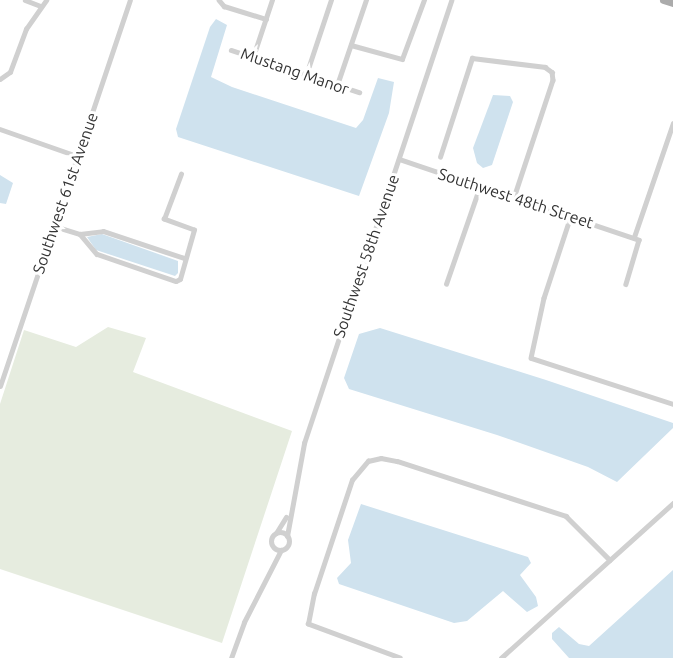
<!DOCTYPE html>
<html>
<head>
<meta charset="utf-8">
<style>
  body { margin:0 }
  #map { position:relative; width:673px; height:658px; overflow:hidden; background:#fff; font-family:Ubuntu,sans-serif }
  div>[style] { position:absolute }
  .green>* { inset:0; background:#e6ecdf }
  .water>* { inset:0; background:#cfe2ee }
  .minor>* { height:4.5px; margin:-2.25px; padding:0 2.25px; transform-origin:2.25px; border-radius:2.25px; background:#d0d0d0 }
  .tertiary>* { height:5px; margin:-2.5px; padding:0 2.5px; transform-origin:2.5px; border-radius:2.5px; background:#d0d0d0 }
  .tertiary>.ring { margin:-2.5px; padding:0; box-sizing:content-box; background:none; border:5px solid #d0d0d0; border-radius:50% }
  .primary>* { height:7px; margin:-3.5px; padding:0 3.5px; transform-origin:3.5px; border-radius:3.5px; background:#ababab }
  span { translate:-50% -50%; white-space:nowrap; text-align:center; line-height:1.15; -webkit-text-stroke:6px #fff; paint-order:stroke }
  .street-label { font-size:16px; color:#333 }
</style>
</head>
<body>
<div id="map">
  <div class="green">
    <div style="clip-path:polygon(108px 327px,146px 338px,133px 372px,292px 431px,222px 643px,0 569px,0 404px,24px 330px,76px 347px)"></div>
  </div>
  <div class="water">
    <div style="clip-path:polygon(216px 19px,227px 25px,211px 77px,232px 87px,356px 128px,363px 120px,378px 78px,394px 82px,389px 113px,359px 196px,178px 137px,176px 129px,210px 27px)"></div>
    <div style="clip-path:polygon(493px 95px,510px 96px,513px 102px,492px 165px,483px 168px,477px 163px,473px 148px)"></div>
    <div style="clip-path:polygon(0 175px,13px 183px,6px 204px,0 203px)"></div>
    <div style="clip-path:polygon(102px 234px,178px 261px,178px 273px,175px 276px,96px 250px,87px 237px)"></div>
    <div style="clip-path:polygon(380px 328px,546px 380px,673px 423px,673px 428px,617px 482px,588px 467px,497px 435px,349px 389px,344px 378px,359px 334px)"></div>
    <div style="clip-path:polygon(361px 504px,528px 557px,531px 563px,520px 575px,536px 597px,538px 606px,527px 612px,503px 591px,467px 621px,454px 623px,339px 584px,337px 578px,351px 563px,348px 540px)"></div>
    <div style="clip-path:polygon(673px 570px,673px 658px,569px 658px,552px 639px,552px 633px,559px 627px,579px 644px,589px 646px)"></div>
  </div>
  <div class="minor">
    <div style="left:25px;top:0;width:17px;rotate:21deg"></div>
    <div style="left:219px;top:0;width:8px;rotate:50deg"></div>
    <div style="left:224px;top:6px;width:44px;rotate:17.2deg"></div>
    <div style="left:351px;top:45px;width:53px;rotate:15.4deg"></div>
    <div style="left:402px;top:59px;width:63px;rotate:-69.6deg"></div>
    <div style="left:231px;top:50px;width:135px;rotate:18.2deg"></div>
    <div style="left:253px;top:57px;width:60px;rotate:-71.6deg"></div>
    <div style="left:306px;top:75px;width:79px;rotate:-71.6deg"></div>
    <div style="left:0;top:79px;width:12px;rotate:-35deg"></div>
    <div style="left:10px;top:72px;width:46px;rotate:-69.6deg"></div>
    <div style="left:26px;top:29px;width:35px;rotate:-55deg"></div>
    <div style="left:337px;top:85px;width:90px;rotate:-71.2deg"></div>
    <div style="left:0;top:129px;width:82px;rotate:19.3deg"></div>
    <div style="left:440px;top:157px;width:104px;rotate:-72.1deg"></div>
    <div style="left:472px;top:58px;width:74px;rotate:7deg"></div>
    <div style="left:545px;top:67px;width:9px;rotate:36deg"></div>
    <div style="left:552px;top:72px;width:8px;rotate:83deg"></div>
    <div style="left:553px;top:80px;width:124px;rotate:108.3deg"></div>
    <div style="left:399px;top:159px;width:253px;rotate:18.6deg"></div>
    <div style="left:639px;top:240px;width:46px;rotate:106.5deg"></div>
    <div style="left:571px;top:216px;width:86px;rotate:108.2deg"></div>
    <div style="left:544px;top:298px;width:61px;rotate:102.2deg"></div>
    <div style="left:531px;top:358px;width:149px;rotate:17.9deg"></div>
    <div style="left:54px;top:226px;width:27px;rotate:17deg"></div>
    <div style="left:80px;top:234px;width:23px;rotate:-7deg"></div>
    <div style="left:103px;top:231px;width:85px;rotate:18.4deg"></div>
    <div style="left:80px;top:234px;width:26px;rotate:50deg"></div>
    <div style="left:97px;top:254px;width:83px;rotate:18.9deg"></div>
    <div style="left:176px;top:281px;width:4px;rotate:-27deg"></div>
    <div style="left:180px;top:279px;width:51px;rotate:-74.1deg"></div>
    <div style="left:194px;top:230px;width:32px;rotate:-160deg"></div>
    <div style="left:164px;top:219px;width:48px;rotate:-69.3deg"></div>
    <div style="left:634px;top:237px;width:120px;rotate:-71.1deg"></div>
    <div style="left:446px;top:284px;width:104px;rotate:-70.9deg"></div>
    <div style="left:400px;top:658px;width:98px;rotate:-159.7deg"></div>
    <div style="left:308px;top:624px;width:31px;rotate:-79deg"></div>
    <div style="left:314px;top:594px;width:120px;rotate:-71.6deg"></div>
    <div style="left:352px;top:480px;width:25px;rotate:-50deg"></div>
    <div style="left:368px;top:461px;width:13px;rotate:-13deg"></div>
    <div style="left:381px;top:458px;width:16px;rotate:11deg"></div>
    <div style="left:397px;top:461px;width:178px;rotate:18deg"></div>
    <div style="left:566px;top:516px;width:62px;rotate:45deg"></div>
    <div style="left:501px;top:658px;width:232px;rotate:-42deg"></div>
  </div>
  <div class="tertiary">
    <div style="left:0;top:386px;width:407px;rotate:-71.4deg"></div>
    <div class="ring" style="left:271px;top:532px;width:13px;height:13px"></div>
    <div style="left:276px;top:533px;width:19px;rotate:-58deg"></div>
    <div style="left:287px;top:536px;width:95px;rotate:-79.6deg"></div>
    <div style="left:304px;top:443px;width:467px;rotate:-71.6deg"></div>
    <div style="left:231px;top:658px;width:38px;rotate:-70deg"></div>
    <div style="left:244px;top:622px;width:81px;rotate:-62.8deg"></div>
  </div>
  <div class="primary">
    <div style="left:663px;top:0;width:10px;rotate:17deg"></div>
  </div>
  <div class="street-label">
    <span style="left:295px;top:71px;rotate:19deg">Mustang Manor</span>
    <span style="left:65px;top:193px;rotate:-71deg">Southwest 61st Avenue</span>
    <span style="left:516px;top:198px;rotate:18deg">Southwest 48th Street</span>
    <span style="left:366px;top:256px;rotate:-71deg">Southwest 58th Avenue</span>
  </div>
</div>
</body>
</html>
